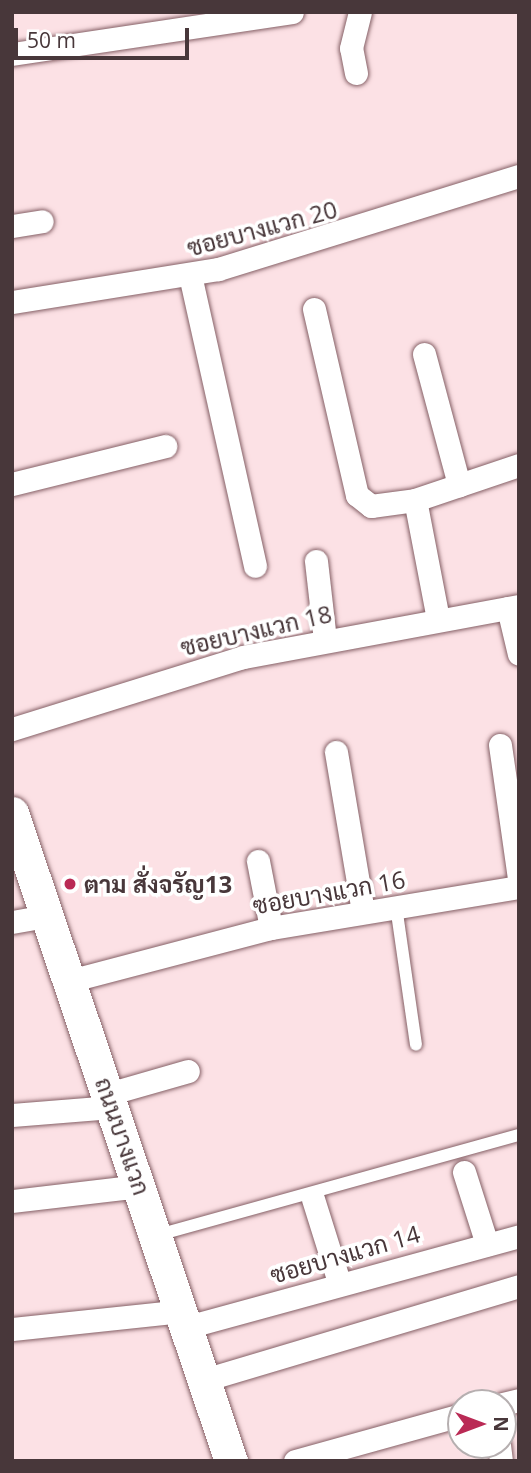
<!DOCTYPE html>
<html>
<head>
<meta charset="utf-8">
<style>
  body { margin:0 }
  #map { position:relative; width:531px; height:1473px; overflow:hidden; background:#fce1e5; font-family:"Open Sans",Sarabun,sans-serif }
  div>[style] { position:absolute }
  .roads { filter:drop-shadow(0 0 2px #856066) drop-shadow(0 0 2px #856066) }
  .service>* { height:12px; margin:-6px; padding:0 6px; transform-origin:6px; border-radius:6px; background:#fff }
  .minor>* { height:23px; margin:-11.5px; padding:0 11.5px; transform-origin:11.5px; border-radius:11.5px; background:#fff }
  .secondary>* { height:33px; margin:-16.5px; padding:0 16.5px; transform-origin:16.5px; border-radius:16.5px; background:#fff }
  .dots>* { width:19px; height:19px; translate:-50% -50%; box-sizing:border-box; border:4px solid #fff; border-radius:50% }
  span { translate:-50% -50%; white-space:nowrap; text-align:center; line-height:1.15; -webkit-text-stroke:7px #fff; paint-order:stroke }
  .street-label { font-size:24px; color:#48373a }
  .poi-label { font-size:24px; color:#48373a; font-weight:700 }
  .left { translate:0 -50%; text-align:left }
  .frame { position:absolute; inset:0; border:14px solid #48373a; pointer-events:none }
  .north { position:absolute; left:447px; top:1389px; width:70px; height:70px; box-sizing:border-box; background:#fff; border:2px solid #b6afb0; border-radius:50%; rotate:90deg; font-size:19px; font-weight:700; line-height:28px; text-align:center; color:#48373a }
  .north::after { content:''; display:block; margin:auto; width:24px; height:32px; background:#ba2a55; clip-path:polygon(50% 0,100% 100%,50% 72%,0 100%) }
  .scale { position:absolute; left:14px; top:28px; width:175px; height:32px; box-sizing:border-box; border:4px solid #48373a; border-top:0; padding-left:9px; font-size:21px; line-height:24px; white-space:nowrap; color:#48373a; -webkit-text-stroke:5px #fff; paint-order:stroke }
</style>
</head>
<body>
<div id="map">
  <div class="roads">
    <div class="service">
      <div style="left:396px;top:906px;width:140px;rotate:81.8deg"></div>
      <div style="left:158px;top:1235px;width:375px;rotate:-15.5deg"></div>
    </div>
    <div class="minor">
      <div style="left:12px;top:54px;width:283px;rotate:-8.5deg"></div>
      <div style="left:356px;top:73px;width:25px;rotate:-101deg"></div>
      <div style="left:351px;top:48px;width:37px;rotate:-76deg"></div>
      <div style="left:12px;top:226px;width:30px;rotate:-9deg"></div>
      <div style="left:190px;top:275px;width:298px;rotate:77.4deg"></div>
      <div style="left:12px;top:302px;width:209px;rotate:-9.1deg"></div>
      <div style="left:218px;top:269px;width:315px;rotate:-17.2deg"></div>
      <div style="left:314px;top:309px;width:191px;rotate:77deg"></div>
      <div style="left:357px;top:495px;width:18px;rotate:38deg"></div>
      <div style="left:371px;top:506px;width:44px;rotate:-7.8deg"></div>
      <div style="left:424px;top:354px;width:136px;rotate:75deg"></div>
      <div style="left:12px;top:484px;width:158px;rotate:-13.9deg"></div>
      <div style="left:316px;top:561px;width:80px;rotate:83.5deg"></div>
      <div style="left:508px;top:608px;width:47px;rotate:76.6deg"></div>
      <div style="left:438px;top:619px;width:121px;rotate:-100.9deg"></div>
      <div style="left:415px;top:500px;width:110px;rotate:-18.6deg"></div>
      <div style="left:12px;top:729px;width:242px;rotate:-17.3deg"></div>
      <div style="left:243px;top:657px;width:281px;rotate:-10.5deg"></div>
      <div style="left:500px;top:745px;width:135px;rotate:81.9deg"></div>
      <div style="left:336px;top:752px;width:162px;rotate:80.4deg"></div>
      <div style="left:258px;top:861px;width:68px;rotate:79deg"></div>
      <div style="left:12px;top:922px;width:36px;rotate:-10deg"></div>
      <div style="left:69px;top:981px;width:209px;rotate:-14.7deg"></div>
      <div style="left:271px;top:928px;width:251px;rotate:-9.4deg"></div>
      <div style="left:108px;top:1094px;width:83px;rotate:-16deg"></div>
      <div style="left:12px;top:1115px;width:100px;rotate:-4.6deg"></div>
      <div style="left:464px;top:1172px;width:76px;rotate:72.3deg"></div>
      <div style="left:313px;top:1199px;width:87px;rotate:72.6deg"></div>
      <div style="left:12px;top:1201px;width:128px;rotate:-6.7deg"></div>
      <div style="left:187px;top:1327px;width:344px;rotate:-15.3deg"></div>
      <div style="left:12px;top:1329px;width:171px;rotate:-6deg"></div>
      <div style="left:204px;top:1380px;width:329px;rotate:-16.6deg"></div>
      <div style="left:503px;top:1404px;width:16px;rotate:-14deg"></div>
      <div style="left:499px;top:1445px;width:16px;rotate:83deg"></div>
      <div style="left:295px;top:1461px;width:172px;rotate:-15.5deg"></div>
    </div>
    <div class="secondary">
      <div style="left:12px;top:813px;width:684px;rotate:71.33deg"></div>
    </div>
  </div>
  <div class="dots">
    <div style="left:70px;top:884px;background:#ba2a55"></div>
  </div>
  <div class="street-label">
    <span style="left:262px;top:228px;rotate:-15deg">ซอยบางแวก 20</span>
    <span style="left:256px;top:630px;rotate:-13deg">ซอยบางแวก 18</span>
    <span style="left:329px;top:892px;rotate:-10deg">ซอยบางแวก 16</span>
    <span style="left:123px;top:1136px;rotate:71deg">ถนนบางแวก</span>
    <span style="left:345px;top:1254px;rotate:-16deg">ซอยบางแวก 14</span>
  </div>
  <div class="poi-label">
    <span class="left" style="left:84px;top:884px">ตาม สั่งจรัญ13</span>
  </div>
  <div class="frame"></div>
  <div class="north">N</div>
  <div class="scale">50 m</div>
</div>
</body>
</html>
